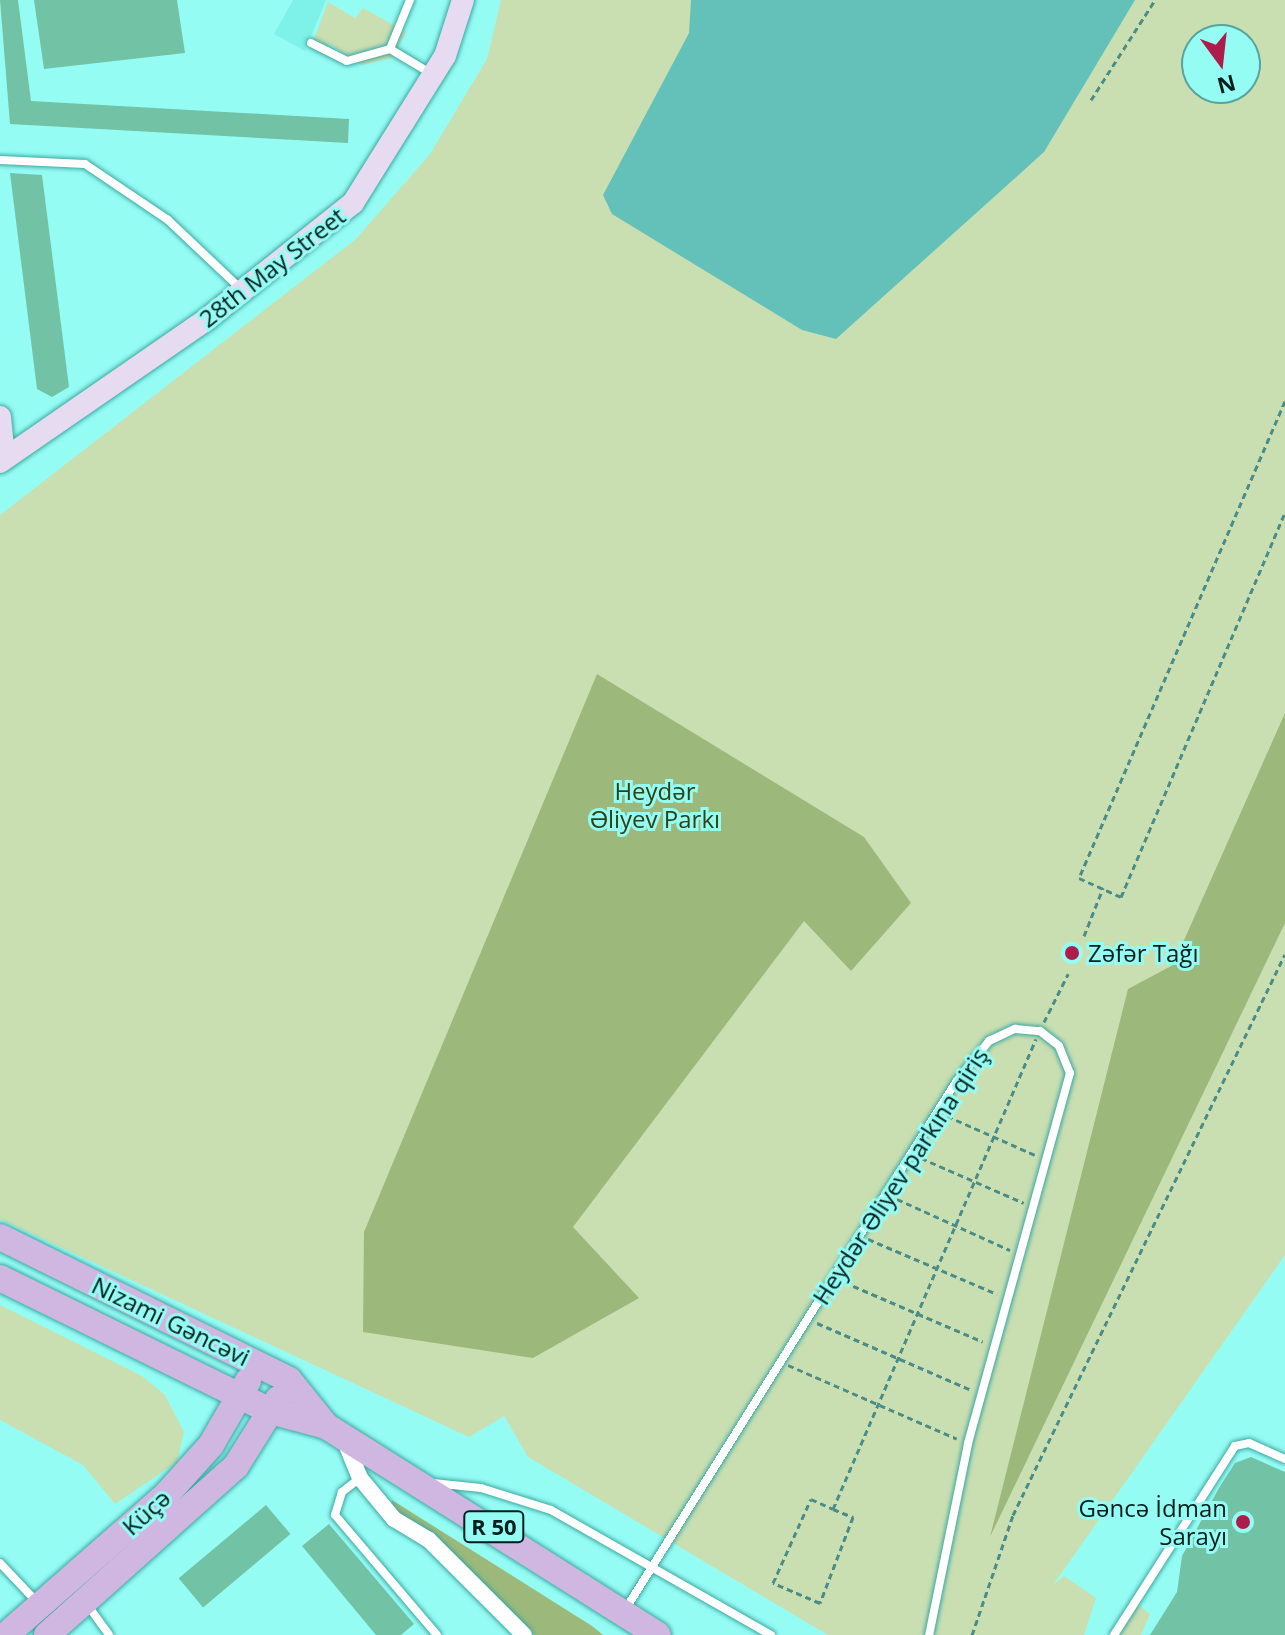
<!DOCTYPE html>
<html>
<head>
<meta charset="utf-8">
<style>
  body { margin:0 }
  #map { position:relative; width:1285px; height:1635px; overflow:hidden; background:#95fcf4; font-family:"Open Sans",sans-serif }
  div>[style] { position:absolute }
  .built>* { inset:0; background:#7ef2e9 }
  .green>* { inset:0; background:#c9dfb2 }
  .forest>* { inset:0; background:#9cb97b }
  .water>* { inset:0; background:#63c1ba }
  .building>* { inset:0; background:#72c2a6; transform-origin:0 0 }
  .path>* { height:3px; margin-top:-1.5px; transform-origin:0; background:repeating-linear-gradient(90deg,#4a8c87 0 6px,transparent 0 10px) }
  .roads { filter:drop-shadow(0 0 2px #3ca8a1) drop-shadow(0 0 2px #3ca8a1) }
  .lane>* { height:8px; margin:-4px; padding:0 4px; transform-origin:4px; border-radius:4px; background:#fff }
  .street>* { height:16px; margin:-8px; padding:0 8px; transform-origin:8px; border-radius:8px; background:#fff }
  .secondary>* { height:22px; margin:-11px; padding:0 11px; transform-origin:11px; border-radius:11px; background:#e7dbf1 }
  .primary>* { height:26px; margin:-13px; padding:0 13px; transform-origin:13px; border-radius:13px; background:#cfb7e2 }
  .dots>* { width:22px; height:22px; translate:-50% -50%; box-sizing:border-box; border:4px solid #95fcf4; border-radius:50% }
  span { translate:-50% -50%; white-space:nowrap; text-align:center; line-height:1.15; -webkit-text-stroke:6px #95fcf4; paint-order:stroke }
  .shield-label span { padding:2px 6px; background:#95fcf4; border:2px solid; border-radius:6px; -webkit-text-stroke-width:0 }
  .shield-label { font-size:22px; color:#001e1c; font-weight:700 }
  .street-label { font-size:24px; color:#001e1c }
  .park-label { font-size:24px; color:#2f4215 }
  .poi-label { font-size:24px; color:#001e1c }
  .left { translate:0 -50%; text-align:left }
  .right { translate:-100% -50%; text-align:right }
  .north { position:absolute; left:1181px; top:24px; width:80px; height:80px; box-sizing:border-box; background:#95fcf4; border:2px solid #59a39e; border-radius:50%; rotate:165deg; font-size:22px; font-weight:700; line-height:32px; text-align:center; color:#001e1c }
  .north::after { content:''; display:block; margin:auto; width:28px; height:36px; background:#ae1c4b; clip-path:polygon(50% 0,100% 100%,50% 72%,0 100%) }
</style>
</head>
<body>
<div id="map">
  <div class="built">
    <div style="clip-path:polygon(293px 0,326px 0,305px 51px,274px 34px)"></div>
  </div>
  <div class="green">
    <div style="clip-path:polygon(evenodd,501px 0,1285px 0,1285px 1255px,1053px 1585px,1064px 1576px,1096px 1598px,1084px 1635px,828px 1635px,528px 1457px,504px 1416px,469px 1437px,0 1219px,0 515px,356px 239px,430px 154px,487px 59px,501px 0,1197px 40px,1245px 40px,1245px 88px,1197px 88px,1197px 40px)"></div>
    <div style="clip-path:polygon(328px 2px,355px 18px,363px 8px,406px 32px,393px 58px,362px 65px,329px 44px,321px 54px,311px 47px)"></div>
    <div style="clip-path:polygon(0 1305px,142px 1376px,165px 1395px,184px 1432px,177px 1462px,115px 1504px,83px 1465px,0 1420px)"></div>
    <div style="clip-path:polygon(1137px 1604px,1150px 1614px,1141px 1635px,1117px 1635px)"></div>
  </div>
  <div class="forest">
    <div style="clip-path:polygon(597px 674px,864px 837px,911px 903px,851px 971px,804px 921px,573px 1227px,639px 1298px,533px 1358px,363px 1332px,364px 1232px)"></div>
    <div style="clip-path:polygon(1285px 713px,1285px 923px,990px 1537px,1128px 989px,1173px 965px)"></div>
    <div style="clip-path:polygon(392px 1500px,592px 1626px,603px 1635px,534px 1635px,391px 1509px)"></div>
  </div>
  <div class="water">
    <div style="clip-path:polygon(691px 0,1135px 0,1044px 152px,836px 339px,802px 330px,612px 214px,603px 195px,689px 33px)"></div>
  </div>
  <div class="building">
    <div style="clip-path:polygon(0 0,18px 0,31px 101px,349px 119px,348px 143px,10px 124px)"></div>
    <div style="clip-path:polygon(34px 0,177px 0,185px 53px,44px 69px)"></div>
    <div style="clip-path:polygon(10px 173px,42px 175px,69px 387px,52px 397px,37px 389px)"></div>
    <div style="clip-path:polygon(1251px 1457px,1285px 1472px,1285px 1635px,1150px 1635px,1177px 1592px,1182px 1556px,1219px 1488px,1235px 1463px)"></div>
    <div style="left:266px;top:1505px;width:38px;height:114px;rotate:50deg"></div>
    <div style="clip-path:polygon(329px 1524px,414px 1624px,401px 1635px,376px 1635px,302px 1546px)"></div>
  </div>
  <div class="path">
    <div style="left:1091px;top:100px;width:119px;rotate:-57.4deg"></div>
    <div style="left:1285px;top:401px;width:520px;rotate:113.36deg"></div>
    <div style="left:1079px;top:878px;width:46px;rotate:24.3deg"></div>
    <div style="left:1121px;top:897px;width:418px;rotate:-66.9deg"></div>
    <div style="left:1084px;top:936px;width:52px;rotate:-68.4deg"></div>
    <div style="left:1044px;top:1022px;width:54px;rotate:-63.4deg"></div>
    <div style="left:947px;top:1116px;width:96px;rotate:23.9deg"></div>
    <div style="left:921px;top:1158px;width:112px;rotate:23.6deg"></div>
    <div style="left:897px;top:1199px;width:124px;rotate:24.3deg"></div>
    <div style="left:868px;top:1239px;width:140px;rotate:23.1deg"></div>
    <div style="left:844px;top:1282px;width:151px;rotate:23.3deg"></div>
    <div style="left:817px;top:1323px;width:168px;rotate:23.5deg"></div>
    <div style="left:788px;top:1365px;width:184px;rotate:23.6deg"></div>
    <div style="left:833px;top:1509px;width:22px;rotate:22deg"></div>
    <div style="left:853px;top:1517px;width:92px;rotate:111deg"></div>
    <div style="left:820px;top:1603px;width:51px;rotate:-156.9deg"></div>
    <div style="left:773px;top:1583px;width:92px;rotate:-65.7deg"></div>
    <div style="left:811px;top:1499px;width:24px;rotate:24deg"></div>
    <div style="left:833px;top:1509px;width:512px;rotate:-66.64deg"></div>
    <div style="left:972px;top:1635px;width:127px;rotate:-71.1deg"></div>
    <div style="left:1013px;top:1515px;width:623px;rotate:-64.13deg"></div>
  </div>
  <div class="roads">
    <div class="lane">
      <div style="left:410px;top:0;width:53px;rotate:112.2deg"></div>
      <div style="left:390px;top:49px;width:49px;rotate:30.8deg"></div>
      <div style="left:311px;top:43px;width:40px;rotate:26.6deg"></div>
      <div style="left:347px;top:61px;width:45px;rotate:-15.6deg"></div>
      <div style="left:0;top:160px;width:85px;rotate:2.7deg"></div>
      <div style="left:85px;top:164px;width:100px;rotate:34deg"></div>
      <div style="left:168px;top:220px;width:102px;rotate:43.4deg"></div>
      <div style="left:360px;top:1478px;width:23px;rotate:142deg"></div>
      <div style="left:342px;top:1492px;width:24px;rotate:107deg"></div>
      <div style="left:335px;top:1515px;width:157px;rotate:49.6deg"></div>
      <div style="left:433px;top:1483px;width:48px;rotate:5.9deg"></div>
      <div style="left:481px;top:1488px;width:73px;rotate:17.4deg"></div>
      <div style="left:551px;top:1510px;width:253px;rotate:29.6deg"></div>
      <div style="left:0;top:1563px;width:54px;rotate:46.5deg"></div>
      <div style="left:86px;top:1603px;width:39px;rotate:54deg"></div>
      <div style="left:625px;top:1610px;width:623px;rotate:-57.92deg"></div>
      <div style="left:956px;top:1082px;width:53px;rotate:-51.2deg"></div>
      <div style="left:989px;top:1041px;width:29px;rotate:-25deg"></div>
      <div style="left:1015px;top:1029px;width:25px;rotate:5deg"></div>
      <div style="left:1040px;top:1031px;width:24px;rotate:38deg"></div>
      <div style="left:1059px;top:1046px;width:29px;rotate:68deg"></div>
      <div style="left:1070px;top:1073px;width:385px;rotate:105.4deg"></div>
      <div style="left:968px;top:1444px;width:195px;rotate:101.5deg"></div>
      <div style="left:1114px;top:1635px;width:224px;rotate:-57.4deg"></div>
      <div style="left:1235px;top:1446px;width:14px;rotate:-12deg"></div>
      <div style="left:1249px;top:1443px;width:39px;rotate:24deg"></div>
    </div>
    <div class="street">
      <div style="left:344px;top:1439px;width:42px;rotate:67.7deg"></div>
      <div style="left:360px;top:1478px;width:53px;rotate:50.3deg"></div>
      <div style="left:394px;top:1519px;width:41px;rotate:31deg"></div>
      <div style="left:429px;top:1540px;width:134px;rotate:45deg"></div>
    </div>
    <div class="secondary">
      <div style="left:0;top:417px;width:40px;rotate:84.3deg"></div>
      <div style="left:0;top:462px;width:252px;rotate:-34.6deg"></div>
      <div style="left:207px;top:319px;width:186px;rotate:-38.5deg"></div>
      <div style="left:353px;top:203px;width:173px;rotate:-58deg"></div>
      <div style="left:445px;top:56px;width:59px;rotate:-72.2deg"></div>
    </div>
    <div class="primary">
      <div style="left:0;top:1237px;width:322px;rotate:26.3deg"></div>
      <div style="left:289px;top:1380px;width:59px;rotate:51.2deg"></div>
      <div style="left:0;top:1278px;width:301px;rotate:26.2deg"></div>
      <div style="left:270px;top:1411px;width:58px;rotate:15deg"></div>
      <div style="left:326px;top:1426px;width:392px;rotate:32.2deg"></div>
      <div style="left:6px;top:1635px;width:213px;rotate:-41.2deg"></div>
      <div style="left:166px;top:1495px;width:67px;rotate:-48deg"></div>
      <div style="left:211px;top:1445px;width:74px;rotate:-60deg"></div>
      <div style="left:47px;top:1635px;width:254px;rotate:-41.8deg"></div>
      <div style="left:236px;top:1466px;width:79px;rotate:-57.9deg"></div>
    </div>
  </div>
  <div class="dots">
    <div style="left:1072px;top:953px;background:#ae1c4b"></div>
    <div style="left:1243px;top:1522px;background:#ae1c4b"></div>
  </div>
  <div class="shield-label">
    <span style="left:494px;top:1527px">R 50</span>
  </div>
  <div class="street-label">
    <span style="left:272px;top:267px;rotate:-38deg">28th May Street</span>
    <span style="left:900px;top:1176px;rotate:-57deg">Heydər Əliyev parkına qiriş</span>
    <span style="left:171px;top:1321px;rotate:26deg">Nizami Gəncəvi</span>
    <span style="left:146px;top:1512px;rotate:-42deg">Küçə</span>
  </div>
  <div class="park-label">
    <span style="left:655px;top:805px">Heydər<br>Əliyev Parkı</span>
  </div>
  <div class="poi-label">
    <span class="left" style="left:1088px;top:953px">Zəfər Tağı</span>
    <span class="right" style="left:1227px;top:1522px">Gəncə İdman<br>Sarayı</span>
  </div>
  <div class="north">N</div>
</div>
</body>
</html>
